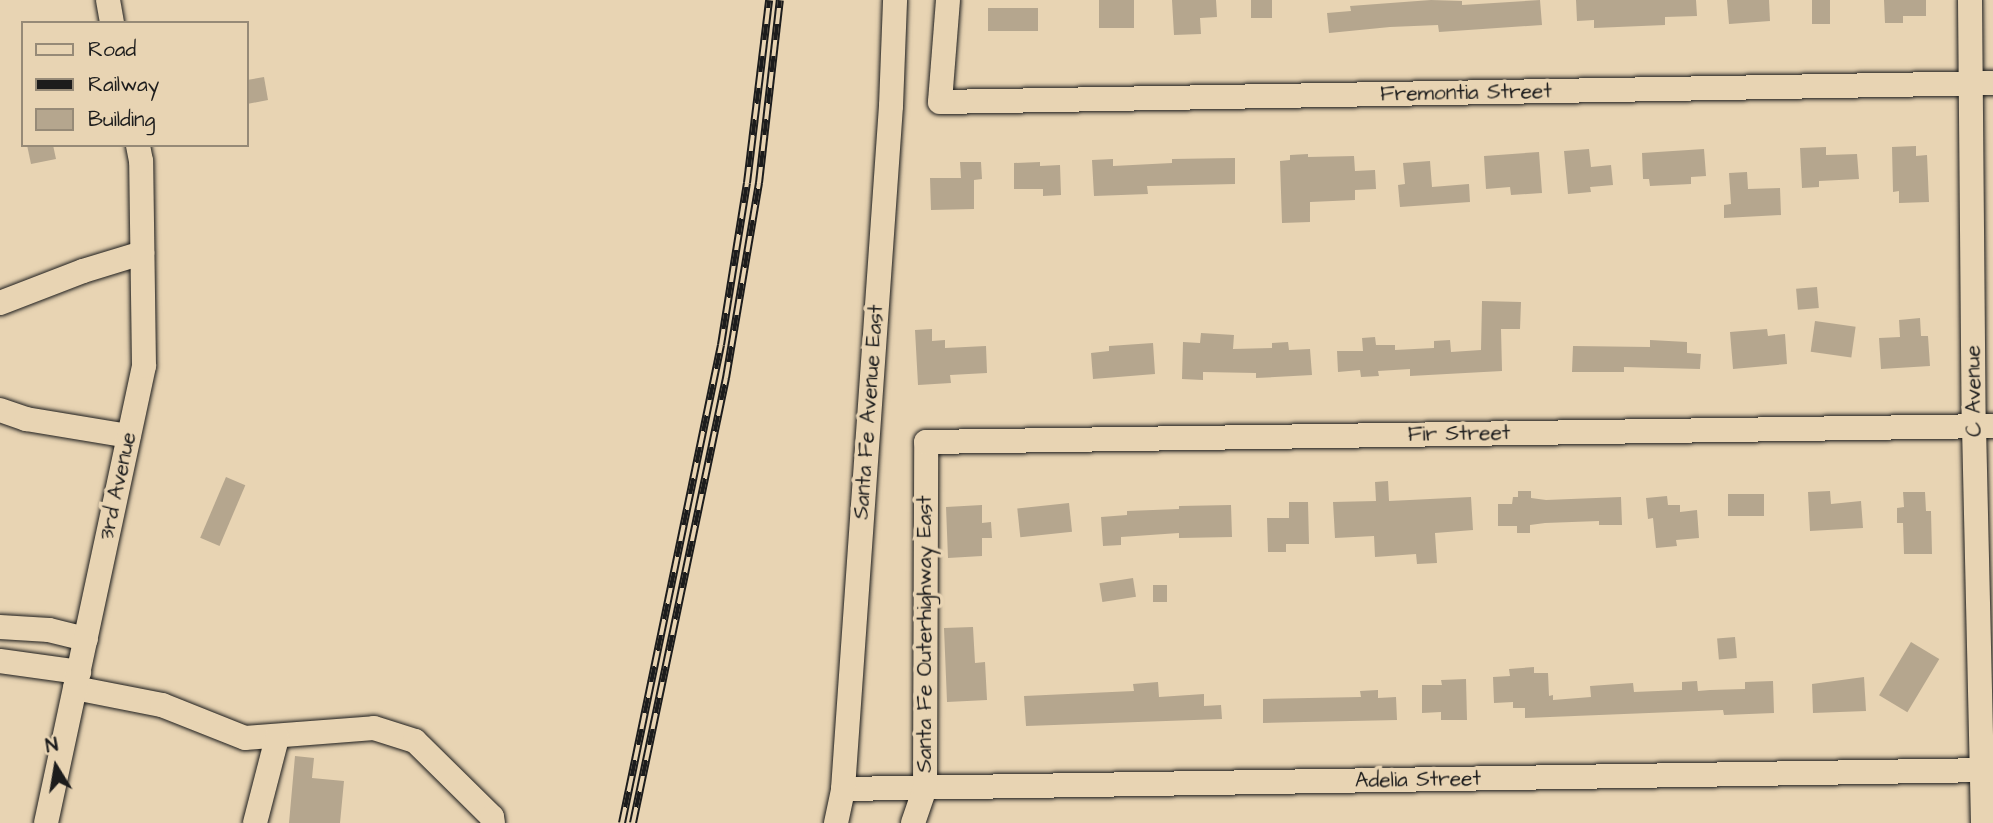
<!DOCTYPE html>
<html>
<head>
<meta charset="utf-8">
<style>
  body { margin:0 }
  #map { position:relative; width:1993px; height:823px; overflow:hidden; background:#e8d4b3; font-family:"Architects Daughter",sans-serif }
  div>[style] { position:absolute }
  .building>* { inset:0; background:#b5a68e; transform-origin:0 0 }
  .roads { filter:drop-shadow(0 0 2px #1c1c1c) drop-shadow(0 0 2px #1c1c1c) }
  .minor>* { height:24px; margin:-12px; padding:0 12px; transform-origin:12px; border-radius:12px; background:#e8d4b3 }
  .rail>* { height:8px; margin-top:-4px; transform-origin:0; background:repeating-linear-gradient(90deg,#e8d4b3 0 16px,#1c1c1c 0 32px); box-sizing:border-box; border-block:2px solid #1c1c1c }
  span { translate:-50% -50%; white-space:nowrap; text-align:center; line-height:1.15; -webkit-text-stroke:7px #e8d4b3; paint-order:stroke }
  .street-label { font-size:21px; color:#1c1c1c }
  .legend { position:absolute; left:21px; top:21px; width:228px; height:126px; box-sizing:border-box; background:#e8d4b3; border:2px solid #968a77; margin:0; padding:9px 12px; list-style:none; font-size:21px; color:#1c1c1c }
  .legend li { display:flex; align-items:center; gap:14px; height:35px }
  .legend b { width:35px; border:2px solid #968a77 }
  .north { position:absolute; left:21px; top:732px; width:70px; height:70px; -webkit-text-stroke:5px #e8d4b3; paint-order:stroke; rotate:349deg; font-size:19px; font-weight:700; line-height:28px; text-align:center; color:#1c1c1c }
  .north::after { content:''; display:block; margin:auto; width:24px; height:32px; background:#1c1c1c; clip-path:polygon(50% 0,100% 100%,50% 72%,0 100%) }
</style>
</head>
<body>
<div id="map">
  <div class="building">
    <div style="left:1099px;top:0;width:35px;height:28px"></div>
    <div style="clip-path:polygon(1172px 0,1216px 0,1217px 17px,1200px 18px,1201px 34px,1174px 35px)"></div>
    <div style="left:1251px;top:0;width:21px;height:18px"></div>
    <div style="clip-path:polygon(1431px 0,1462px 1px,1462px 5px,1540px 0,1542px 25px,1439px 32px,1438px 25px,1390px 27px,1329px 33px,1327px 13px,1351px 11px,1350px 6px)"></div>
    <div style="clip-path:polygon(1576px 0,1696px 0,1697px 16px,1665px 17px,1665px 25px,1594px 28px,1594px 20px,1577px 21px)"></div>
    <div style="clip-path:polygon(1727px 0,1769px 0,1770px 21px,1729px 24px)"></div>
    <div style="left:1812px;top:0;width:18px;height:24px"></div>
    <div style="clip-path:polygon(1884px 0,1926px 0,1926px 16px,1903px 16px,1903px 23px,1885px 23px)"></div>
    <div style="left:988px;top:8px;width:50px;height:23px"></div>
    <div style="clip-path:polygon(264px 77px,268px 100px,247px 104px,247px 80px)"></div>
    <div style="clip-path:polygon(27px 145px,53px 145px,56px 159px,31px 164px)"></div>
    <div style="clip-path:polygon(1916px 146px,1916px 156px,1927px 155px,1929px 202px,1899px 203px,1899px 191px,1893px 192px,1892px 147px)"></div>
    <div style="clip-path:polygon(1826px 147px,1826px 155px,1857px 154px,1859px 179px,1819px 181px,1819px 187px,1802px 188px,1800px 148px)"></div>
    <div style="clip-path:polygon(1589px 149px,1591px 167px,1611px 165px,1613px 185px,1590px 187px,1591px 192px,1568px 194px,1564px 151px)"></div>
    <div style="clip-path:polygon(1704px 149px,1706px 176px,1691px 177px,1691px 184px,1650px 186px,1649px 179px,1643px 179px,1642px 153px)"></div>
    <div style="clip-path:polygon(1539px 152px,1542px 193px,1511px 195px,1510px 187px,1486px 189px,1484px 156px)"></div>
    <div style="clip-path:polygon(1308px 154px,1308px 157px,1354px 156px,1355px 171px,1375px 170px,1376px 189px,1355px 190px,1355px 200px,1310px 202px,1310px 222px,1282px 223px,1280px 161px,1290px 160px,1290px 155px)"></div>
    <div style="clip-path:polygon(1235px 158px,1235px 184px,1147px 186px,1148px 194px,1094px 196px,1092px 160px,1113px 159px,1113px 166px,1172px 163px,1172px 159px)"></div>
    <div style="clip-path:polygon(1430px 161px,1432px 187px,1469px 184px,1470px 202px,1400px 207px,1398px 185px,1405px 184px,1403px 163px)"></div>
    <div style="clip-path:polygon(960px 162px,981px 162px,982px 179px,974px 180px,974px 209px,931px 210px,930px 178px,961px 178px)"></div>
    <div style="clip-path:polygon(1040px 162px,1040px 166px,1060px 165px,1061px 195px,1043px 196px,1043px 189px,1014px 189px,1014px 163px)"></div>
    <div style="clip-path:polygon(1747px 172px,1748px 189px,1780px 188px,1781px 215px,1724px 218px,1724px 205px,1731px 204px,1729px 173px)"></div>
    <div style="left:1817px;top:287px;width:21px;height:21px;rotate:85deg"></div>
    <div style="clip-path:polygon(1482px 301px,1521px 302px,1520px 329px,1501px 329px,1502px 371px,1410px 376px,1410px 369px,1378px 371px,1379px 376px,1361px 377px,1360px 370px,1338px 372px,1337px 351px,1363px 351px,1362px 338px,1375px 337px,1376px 345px,1395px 345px,1395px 350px,1434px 348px,1434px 341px,1450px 340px,1451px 352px,1481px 350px)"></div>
    <div style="clip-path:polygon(1920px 318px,1921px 336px,1928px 336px,1930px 366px,1881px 369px,1879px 338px,1900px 337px,1899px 320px)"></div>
    <div style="left:1815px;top:321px;width:41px;height:31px;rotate:8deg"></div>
    <div style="clip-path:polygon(932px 329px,932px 341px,945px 340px,945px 348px,986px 346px,987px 373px,950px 375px,951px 383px,918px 385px,915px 330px)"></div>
    <div style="clip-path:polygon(1767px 329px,1768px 336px,1785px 334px,1787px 364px,1733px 369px,1730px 332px)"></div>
    <div style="clip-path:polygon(1201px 333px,1234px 335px,1233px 349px,1272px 348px,1272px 343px,1288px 342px,1289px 350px,1310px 349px,1312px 375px,1256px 378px,1256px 373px,1203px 372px,1203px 380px,1182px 379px,1183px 342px,1200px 343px)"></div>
    <div style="clip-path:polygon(1650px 340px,1687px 342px,1687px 353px,1701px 354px,1700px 369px,1624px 367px,1624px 372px,1572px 372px,1573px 346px,1650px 347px)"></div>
    <div style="clip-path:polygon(1153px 343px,1155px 374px,1093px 379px,1091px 353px,1109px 351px,1109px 346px)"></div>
    <div style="left:226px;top:477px;width:21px;height:66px;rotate:23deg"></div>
    <div style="clip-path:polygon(1388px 481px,1389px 501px,1471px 497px,1473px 530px,1435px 533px,1437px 563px,1417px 564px,1416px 554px,1375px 557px,1374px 536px,1335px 538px,1333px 502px,1376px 501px,1375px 482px)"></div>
    <div style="clip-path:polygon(1518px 491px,1531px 491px,1531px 498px,1546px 500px,1621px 497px,1622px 525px,1599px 525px,1599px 521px,1545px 523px,1530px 525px,1530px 533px,1517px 533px,1517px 526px,1498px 526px,1498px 504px,1512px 504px,1513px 497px,1518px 497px)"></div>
    <div style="clip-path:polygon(1830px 491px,1831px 504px,1861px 501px,1863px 528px,1810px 531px,1808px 492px)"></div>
    <div style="clip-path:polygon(1903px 492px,1925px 492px,1926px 511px,1931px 511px,1932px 554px,1904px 554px,1903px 523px,1897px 523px,1897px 508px,1904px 507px)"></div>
    <div style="left:1728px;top:494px;width:36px;height:22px"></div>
    <div style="clip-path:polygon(1667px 496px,1668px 505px,1680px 505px,1680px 512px,1697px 510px,1699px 538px,1676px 540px,1677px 546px,1656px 548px,1653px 518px,1648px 519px,1646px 498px)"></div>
    <div style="clip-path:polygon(1289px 502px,1308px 502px,1309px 544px,1286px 544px,1286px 552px,1268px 552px,1267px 518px,1289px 518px)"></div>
    <div style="left:1069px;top:503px;width:29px;height:52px;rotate:84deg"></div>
    <div style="clip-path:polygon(982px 505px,982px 523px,991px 522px,992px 538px,982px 538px,982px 556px,948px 558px,946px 507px)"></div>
    <div style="clip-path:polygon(1231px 505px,1232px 537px,1179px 538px,1179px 533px,1121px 537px,1121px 545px,1103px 546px,1101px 517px,1127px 515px,1127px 511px,1179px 509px,1179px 506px)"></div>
    <div style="left:1133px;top:578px;width:19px;height:34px;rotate:81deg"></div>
    <div style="left:1153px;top:585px;width:14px;height:17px"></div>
    <div style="clip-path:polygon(973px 627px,975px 663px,985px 662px,987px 700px,947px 702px,944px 628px)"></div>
    <div style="left:1735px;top:637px;width:21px;height:18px;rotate:85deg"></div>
    <div style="left:1911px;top:642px;width:33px;height:62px;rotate:31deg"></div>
    <div style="clip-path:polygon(1534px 667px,1534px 673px,1548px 673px,1549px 696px,1553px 695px,1553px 700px,1591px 697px,1590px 686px,1633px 683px,1634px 692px,1682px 690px,1682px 682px,1697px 681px,1698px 691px,1710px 690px,1745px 689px,1745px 682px,1773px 681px,1774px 713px,1724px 715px,1723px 710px,1525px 718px,1525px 708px,1513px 708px,1513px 702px,1494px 703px,1493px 677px,1510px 676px,1509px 669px)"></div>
    <div style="clip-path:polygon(1864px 677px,1866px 711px,1813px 713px,1812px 684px)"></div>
    <div style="clip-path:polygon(1466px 679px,1467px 720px,1441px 720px,1441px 712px,1422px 713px,1422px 685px,1442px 685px,1441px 680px)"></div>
    <div style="clip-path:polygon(1158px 682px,1159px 697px,1204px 694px,1204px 706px,1221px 705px,1222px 719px,1026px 726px,1024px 696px,1134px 691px,1133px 684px)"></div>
    <div style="clip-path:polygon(1378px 690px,1378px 698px,1396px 697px,1397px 720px,1263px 723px,1263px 699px,1361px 697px,1360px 691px)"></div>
    <div style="clip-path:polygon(295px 756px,314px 758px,312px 778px,344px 781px,340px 823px,289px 823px)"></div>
  </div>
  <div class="roads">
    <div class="minor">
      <div style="left:108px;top:0;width:23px;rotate:80deg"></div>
      <div style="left:948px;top:0;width:102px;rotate:94.5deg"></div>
      <div style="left:940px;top:102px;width:1053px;rotate:-1.03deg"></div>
      <div style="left:1970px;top:0;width:426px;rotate:89.5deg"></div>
      <div style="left:1974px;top:426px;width:397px;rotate:88.7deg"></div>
      <div style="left:0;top:303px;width:89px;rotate:-21.1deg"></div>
      <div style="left:83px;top:271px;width:62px;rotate:-17deg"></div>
      <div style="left:0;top:410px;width:28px;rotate:19deg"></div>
      <div style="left:26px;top:419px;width:104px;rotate:9.4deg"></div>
      <div style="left:0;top:627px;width:49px;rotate:3.5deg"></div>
      <div style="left:49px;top:630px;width:38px;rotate:14deg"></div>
      <div style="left:0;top:661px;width:80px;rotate:7.9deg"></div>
      <div style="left:75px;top:688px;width:89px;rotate:11.1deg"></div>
      <div style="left:162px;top:705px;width:89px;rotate:21.7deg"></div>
      <div style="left:245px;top:738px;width:129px;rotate:-4.4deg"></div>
      <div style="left:374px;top:728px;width:43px;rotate:17.6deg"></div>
      <div style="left:415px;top:741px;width:108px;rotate:44.6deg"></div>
      <div style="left:492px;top:817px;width:6px;rotate:81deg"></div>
      <div style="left:843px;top:789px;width:1150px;rotate:-0.95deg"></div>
      <div style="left:46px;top:823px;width:467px;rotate:-77.9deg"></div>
      <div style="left:144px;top:366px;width:205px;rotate:-90.8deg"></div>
      <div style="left:141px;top:161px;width:16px;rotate:-101deg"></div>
      <div style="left:255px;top:823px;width:88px;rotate:-75.5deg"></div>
      <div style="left:836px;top:823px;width:35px;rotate:-78deg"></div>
      <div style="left:843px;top:789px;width:685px;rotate:-85.98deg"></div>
      <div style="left:891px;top:106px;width:106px;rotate:-87.8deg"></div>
      <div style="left:913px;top:823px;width:36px;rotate:-71deg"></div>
      <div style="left:925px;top:789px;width:347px;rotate:-89.8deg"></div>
      <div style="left:926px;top:442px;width:1067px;rotate:-0.86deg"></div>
    </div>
  </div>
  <div class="rail">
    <div style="left:622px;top:823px;width:488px;rotate:-78.3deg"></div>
    <div style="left:721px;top:345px;width:164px;rotate:-80.9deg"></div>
    <div style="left:747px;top:183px;width:184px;rotate:-83.1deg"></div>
    <div style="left:633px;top:823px;width:455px;rotate:-78.2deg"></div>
    <div style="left:726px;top:378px;width:198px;rotate:-80.4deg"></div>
    <div style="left:759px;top:183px;width:184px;rotate:-83.5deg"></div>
  </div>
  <div class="street-label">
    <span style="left:1466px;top:93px;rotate:-1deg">Fremontia Street</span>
    <span style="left:1974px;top:391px;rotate:-91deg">C Avenue</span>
    <span style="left:869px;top:412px;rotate:-86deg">Santa Fe Avenue East</span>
    <span style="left:1459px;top:434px;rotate:-1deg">Fir Street</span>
    <span style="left:118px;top:486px;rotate:-78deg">3rd Avenue</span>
    <span style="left:925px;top:634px;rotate:-90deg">Santa Fe Outerhighway East</span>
    <span style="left:1418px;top:780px;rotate:-1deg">Adelia Street</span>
  </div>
  <ul class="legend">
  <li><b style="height:9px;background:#e8d4b3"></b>Road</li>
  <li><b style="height:9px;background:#1c1c1c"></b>Railway</li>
  <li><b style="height:19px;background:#b5a68e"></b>Building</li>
  </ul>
  <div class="north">N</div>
</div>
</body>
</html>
